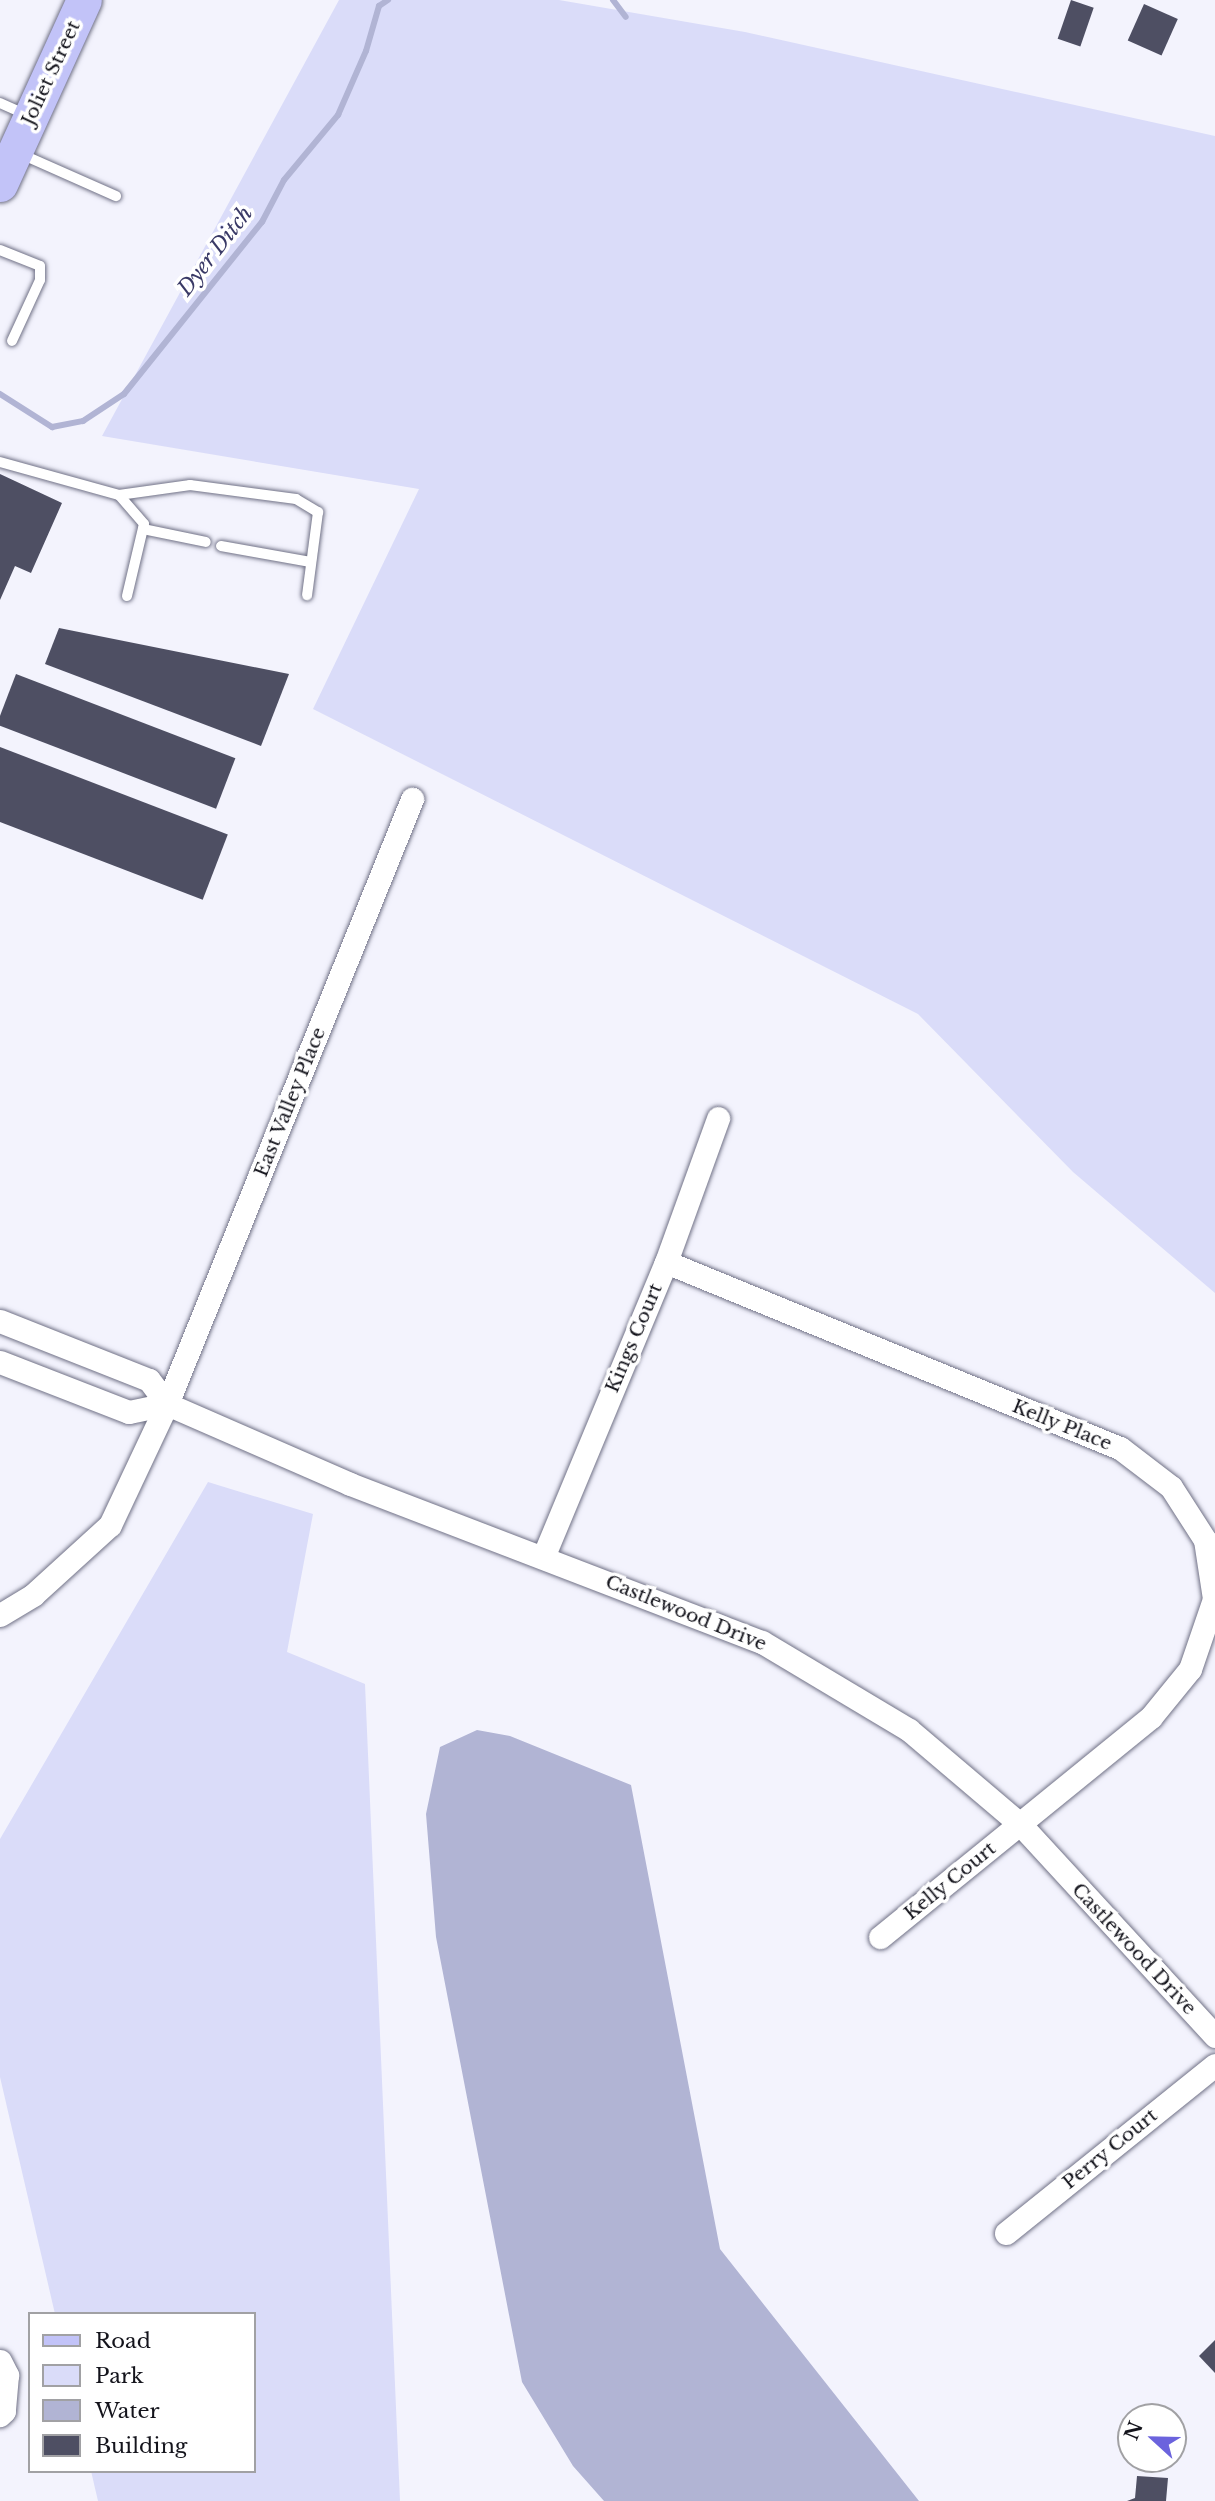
<!DOCTYPE html>
<html>
<head>
<meta charset="utf-8">
<style>
  body { margin:0 }
  #map { position:relative; width:1215px; height:2501px; overflow:hidden; background:#f3f3fd; font-family:"Libre Baskerville",serif }
  div>[style] { position:absolute }
  .green>* { inset:0; background:#dadcf9 }
  .water>* { inset:0; background:#b1b4d4 }
  .stream>* { height:6px; margin:-3px; padding:0 3px; transform-origin:3px; border-radius:3px; background:#b1b4d4 }
  .building>* { inset:0; background:#4e4f63; transform-origin:0 0 }
  .roads { filter:drop-shadow(0 0 2px #707186) drop-shadow(0 0 2px #707186) }
  .service>* { height:10px; margin:-5px; padding:0 5px; transform-origin:5px; border-radius:5px; background:#fff }
  .minor>* { height:23px; margin:-11.5px; padding:0 11.5px; transform-origin:11.5px; border-radius:11.5px; background:#fff }
  .primary>* { height:35px; margin:-17.5px; padding:0 17.5px; transform-origin:17.5px; border-radius:17.5px; background:#c2c3f8 }
  span { translate:-50% -50%; white-space:nowrap; text-align:center; line-height:1.15; -webkit-text-stroke:7px #fff; paint-order:stroke }
  .street-label { font-size:19px; color:#14141c }
  .water-label { font-size:21px; color:#393966; font-style:italic }
  .legend { position:absolute; left:28px; top:2312px; width:228px; height:161px; box-sizing:border-box; background:#fff; border:2px solid #a1a1a4; margin:0; padding:9px 12px; list-style:none; font-size:21px; color:#14141c }
  .legend li { display:flex; align-items:center; gap:14px; height:35px }
  .legend b { width:35px; border:2px solid #a1a1a4 }
  .north { position:absolute; left:1117px; top:2403px; width:70px; height:70px; box-sizing:border-box; background:#fff; border:2px solid #a1a1a4; border-radius:50%; rotate:292deg; font-size:19px; font-weight:700; line-height:28px; text-align:center; color:#14141c }
  .north::after { content:''; display:block; margin:auto; width:24px; height:32px; background:#6b63dd; clip-path:polygon(50% 0,100% 100%,50% 72%,0 100%) }
</style>
</head>
<body>
<div id="map">
  <div class="green">
    <div style="clip-path:polygon(339px 0,559px 0,745px 32px,1215px 136px,1215px 1293px,1073px 1172px,918px 1014px,313px 709px,419px 489px,102px 436px)"></div>
    <div style="clip-path:polygon(208px 1482px,313px 1514px,287px 1652px,365px 1684px,400px 2501px,98px 2501px,91px 2471px,254px 2471px,254px 2314px,55px 2314px,0 2077px,0 1839px)"></div>
  </div>
  <div class="water">
    <div style="clip-path:polygon(477px 1730px,510px 1736px,631px 1785px,720px 2249px,919px 2501px,604px 2501px,573px 2466px,522px 2382px,436px 1937px,426px 1814px,440px 1747px)"></div>
  </div>
  <div class="stream">
    <div style="left:613px;top:0;width:21px;rotate:53deg"></div>
    <div style="left:0;top:394px;width:62px;rotate:32.4deg"></div>
    <div style="left:52px;top:427px;width:32px;rotate:-11deg"></div>
    <div style="left:83px;top:421px;width:49px;rotate:-33.4deg"></div>
    <div style="left:124px;top:394px;width:221px;rotate:-51.3deg"></div>
    <div style="left:262px;top:222px;width:47px;rotate:-62.4deg"></div>
    <div style="left:284px;top:180px;width:85px;rotate:-50.3deg"></div>
    <div style="left:338px;top:115px;width:70px;rotate:-66.4deg"></div>
    <div style="left:366px;top:51px;width:47px;rotate:-73.9deg"></div>
    <div style="left:379px;top:6px;width:11px;rotate:-34deg"></div>
  </div>
  <div class="building">
    <div style="left:1071px;top:0;width:24px;height:41px;rotate:19deg"></div>
    <div style="left:1144px;top:4px;width:37px;height:40px;rotate:24deg"></div>
    <div style="clip-path:polygon(0 474px,62px 503px,31px 573px,15px 566px,0 600px)"></div>
    <div style="clip-path:polygon(59px 628px,289px 674px,261px 746px,45px 664px)"></div>
    <div style="left:16px;top:674px;width:235px;height:54px;rotate:21deg"></div>
    <div style="left:0;top:747px;width:244px;height:70px;rotate:21deg"></div>
    <div style="clip-path:polygon(1215px 2340px,1215px 2373px,1199px 2356px)"></div>
    <div style="clip-path:polygon(1137px 2476px,1168px 2478px,1166px 2501px,1127px 2501px,1135px 2498px)"></div>
  </div>
  <div class="roads">
    <div class="service">
      <div style="left:0;top:103px;width:27px;rotate:24deg"></div>
      <div style="left:21px;top:154px;width:104px;rotate:23.9deg"></div>
      <div style="left:0;top:250px;width:43px;rotate:21.8deg"></div>
      <div style="left:40px;top:266px;width:14px;rotate:90deg"></div>
      <div style="left:40px;top:280px;width:67px;rotate:114.7deg"></div>
      <div style="left:0;top:462px;width:123px;rotate:15.5deg"></div>
      <div style="left:119px;top:495px;width:72px;rotate:-8deg"></div>
      <div style="left:190px;top:485px;width:107px;rotate:7.5deg"></div>
      <div style="left:296px;top:499px;width:26px;rotate:31deg"></div>
      <div style="left:318px;top:512px;width:84px;rotate:97.5deg"></div>
      <div style="left:119px;top:495px;width:38px;rotate:49deg"></div>
      <div style="left:144px;top:524px;width:74px;rotate:103.3deg"></div>
      <div style="left:143px;top:529px;width:64px;rotate:11.7deg"></div>
      <div style="left:221px;top:546px;width:91px;rotate:10.1deg"></div>
    </div>
    <div class="minor">
      <div style="left:666px;top:1262px;width:491px;rotate:22.3deg"></div>
      <div style="left:1120px;top:1448px;width:64px;rotate:37.4deg"></div>
      <div style="left:1171px;top:1487px;width:63px;rotate:57.3deg"></div>
      <div style="left:1205px;top:1540px;width:60px;rotate:81.3deg"></div>
      <div style="left:1214px;top:1599px;width:74px;rotate:108.9deg"></div>
      <div style="left:1190px;top:1669px;width:62px;rotate:129.1deg"></div>
      <div style="left:1151px;top:1717px;width:349px;rotate:140.9deg"></div>
      <div style="left:0;top:1321px;width:160px;rotate:21.6deg"></div>
      <div style="left:149px;top:1380px;width:30px;rotate:53deg"></div>
      <div style="left:167px;top:1404px;width:200px;rotate:23.6deg"></div>
      <div style="left:350px;top:1484px;width:441px;rotate:21deg"></div>
      <div style="left:762px;top:1642px;width:171px;rotate:30.9deg"></div>
      <div style="left:909px;top:1730px;width:145px;rotate:40.3deg"></div>
      <div style="left:1020px;top:1824px;width:288px;rotate:47.4deg"></div>
      <div style="left:0;top:1362px;width:138px;rotate:21.2deg"></div>
      <div style="left:129px;top:1412px;width:39px;rotate:-12deg"></div>
      <div style="left:544px;top:1555px;width:317px;rotate:-67.4deg"></div>
      <div style="left:666px;top:1262px;width:153px;rotate:-70.1deg"></div>
      <div style="left:0;top:1615px;width:39px;rotate:-31deg"></div>
      <div style="left:33px;top:1595px;width:104px;rotate:-42.3deg"></div>
      <div style="left:110px;top:1525px;width:134px;rotate:-64.8deg"></div>
      <div style="left:167px;top:1404px;width:653px;rotate:-67.95deg"></div>
      <div style="left:1006px;top:2233px;width:268px;rotate:-38.8deg"></div>
      <div style="left:0;top:2361px;width:16px;rotate:63deg"></div>
      <div style="left:7px;top:2375px;width:36px;rotate:95deg"></div>
      <div style="left:4px;top:2411px;width:6px;rotate:135deg"></div>
    </div>
    <div class="primary">
      <div style="left:0;top:184px;width:202px;rotate:-65.5deg"></div>
    </div>
  </div>
  <div class="street-label">
    <span style="left:51px;top:73px;rotate:-65deg">Joliet Street</span>
    <span style="left:290px;top:1102px;rotate:-68deg">East Valley Place</span>
    <span style="left:634px;top:1338px;rotate:-67deg">Kings Court</span>
    <span style="left:1062px;top:1425px;rotate:22deg">Kelly Place</span>
    <span style="left:686px;top:1613px;rotate:22deg">Castlewood Drive</span>
    <span style="left:950px;top:1881px;rotate:-39deg">Kelly Court</span>
    <span style="left:1134px;top:1949px;rotate:47deg">Castlewood Drive</span>
    <span style="left:1110px;top:2149px;rotate:-39deg">Perry Court</span>
  </div>
  <div class="water-label">
    <span style="left:215px;top:251px;rotate:-52deg">Dyer Ditch</span>
  </div>
  <ul class="legend">
  <li><b style="height:9px;background:#c2c3f8"></b>Road</li>
  <li><b style="height:19px;background:#dadcf9"></b>Park</li>
  <li><b style="height:19px;background:#b1b4d4"></b>Water</li>
  <li><b style="height:19px;background:#4e4f63"></b>Building</li>
  </ul>
  <div class="north">N</div>
</div>
</body>
</html>
